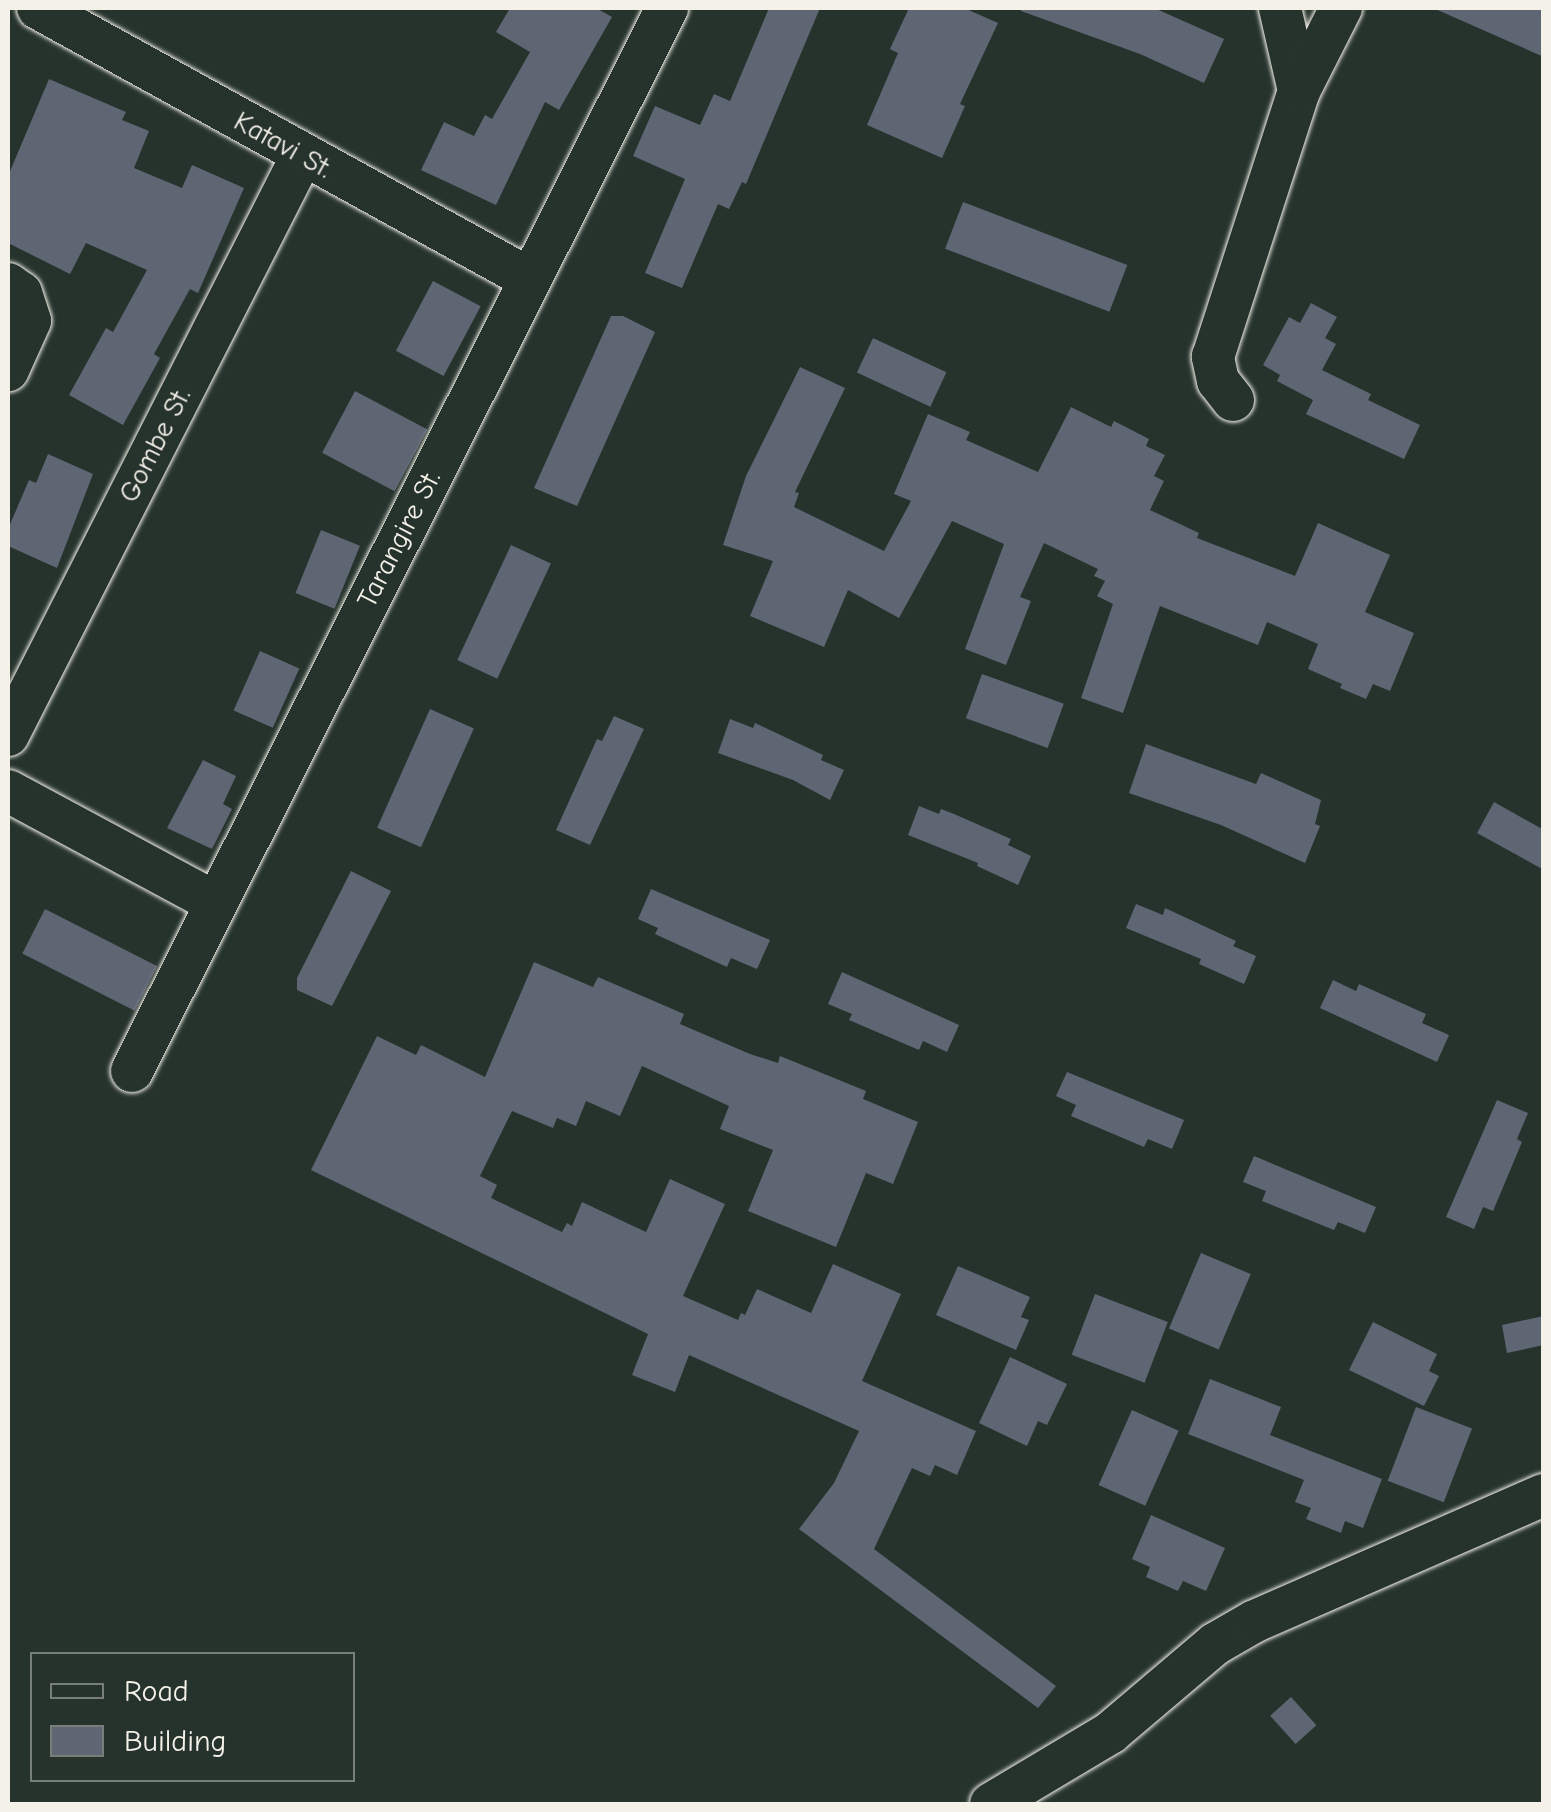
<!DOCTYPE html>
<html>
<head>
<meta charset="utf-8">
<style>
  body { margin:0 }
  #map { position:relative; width:1551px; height:1812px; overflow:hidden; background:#26332d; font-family:"Comic Neue",sans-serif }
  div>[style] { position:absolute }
  .building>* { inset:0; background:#5e6573; transform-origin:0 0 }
  .roads { filter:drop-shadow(0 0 2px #f4f1e8) drop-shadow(0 0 2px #f4f1e8) }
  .minor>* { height:42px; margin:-21px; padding:0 21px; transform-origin:21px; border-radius:21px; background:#26332d }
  span { translate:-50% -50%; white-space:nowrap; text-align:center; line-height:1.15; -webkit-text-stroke:9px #26332d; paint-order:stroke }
  .street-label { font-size:28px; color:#f4f1e8 }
  .frame { position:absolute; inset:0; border:10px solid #f4f1e8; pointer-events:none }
  .legend { position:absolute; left:30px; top:1652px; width:325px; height:130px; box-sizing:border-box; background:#26332d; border:2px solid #787f78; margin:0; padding:12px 18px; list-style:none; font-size:30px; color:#f4f1e8 }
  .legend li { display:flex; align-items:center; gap:20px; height:50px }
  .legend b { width:50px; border:2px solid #787f78 }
</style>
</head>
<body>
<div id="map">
  <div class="building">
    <div style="clip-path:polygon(510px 8px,596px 8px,612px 17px,559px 110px,545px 102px,496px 205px,421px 170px,444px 122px,474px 136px,485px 115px,492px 119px,530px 52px,496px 32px)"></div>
    <div style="clip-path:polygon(769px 8px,820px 8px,746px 184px,742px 182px,729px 209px,718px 204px,682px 288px,645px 273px,685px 179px,633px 156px,655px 106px,700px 125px,714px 94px,730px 101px)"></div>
    <div style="clip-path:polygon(909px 8px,964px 8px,998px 23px,960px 104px,965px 106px,942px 158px,867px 125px,898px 53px,890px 49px)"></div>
    <div style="clip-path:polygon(1021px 8px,1154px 8px,1224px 39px,1204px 83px,1140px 54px,1021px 11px)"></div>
    <div style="clip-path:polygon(1433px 8px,1544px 8px,1544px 57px)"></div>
    <div style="clip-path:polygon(49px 79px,126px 112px,122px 120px,149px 131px,134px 168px,182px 188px,192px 165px,244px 188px,198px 293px,190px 289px,154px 354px,160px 358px,123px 425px,69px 395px,106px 328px,113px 332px,147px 270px,86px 243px,70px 274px,8px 243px,8px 176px)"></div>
    <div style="left:963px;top:202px;width:176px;height:50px;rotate:21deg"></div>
    <div style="left:433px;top:281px;width:54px;height:79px;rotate:28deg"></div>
    <div style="clip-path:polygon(1311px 303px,1337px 317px,1325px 338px,1336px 344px,1322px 370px,1371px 394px,1368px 400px,1420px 425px,1404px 459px,1306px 414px,1313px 400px,1277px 381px,1280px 375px,1263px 365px,1289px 317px,1300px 323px)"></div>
    <div style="clip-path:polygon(611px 316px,623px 316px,655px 332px,577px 506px,534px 488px)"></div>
    <div style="left:873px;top:338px;width:81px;height:38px;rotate:25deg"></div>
    <div style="clip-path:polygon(800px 367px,845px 388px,795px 492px,799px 493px,794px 507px,884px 551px,911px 501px,894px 494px,928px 414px,970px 432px,966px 440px,1038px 472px,1071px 407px,1111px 427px,1114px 421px,1149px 439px,1146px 446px,1165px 455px,1154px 476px,1164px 481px,1150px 510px,1199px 533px,1197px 538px,1295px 576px,1318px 523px,1390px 555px,1365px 612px,1414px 633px,1390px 691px,1373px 684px,1366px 699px,1340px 688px,1342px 684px,1308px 669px,1318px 644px,1267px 622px,1258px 645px,1160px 606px,1123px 713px,1081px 698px,1113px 604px,1097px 596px,1105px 581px,1094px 576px,1098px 569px,1044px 543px,1020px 597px,1031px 601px,1006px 665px,965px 649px,1004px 544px,952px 521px,899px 618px,848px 590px,824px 647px,750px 616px,773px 561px,723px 545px,746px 476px)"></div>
    <div style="left:355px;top:391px;width:82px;height:70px;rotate:28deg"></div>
    <div style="clip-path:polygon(48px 454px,93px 474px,57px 568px,8px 546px,8px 529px,29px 480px,36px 483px)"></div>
    <div style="left:321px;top:530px;width:42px;height:68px;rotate:22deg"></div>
    <div style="left:511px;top:545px;width:44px;height:127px;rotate:25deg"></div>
    <div style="left:260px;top:651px;width:43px;height:65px;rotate:24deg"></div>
    <div style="left:982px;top:674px;width:87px;height:47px;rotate:20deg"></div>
    <div style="left:430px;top:709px;width:48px;height:130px;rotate:24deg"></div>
    <div style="clip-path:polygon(614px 716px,644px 729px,590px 845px,556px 830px,597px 739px,602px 741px)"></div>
    <div style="clip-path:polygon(730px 719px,753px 728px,755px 723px,823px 755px,821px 760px,844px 770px,830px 800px,793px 780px,718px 753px)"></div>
    <div style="clip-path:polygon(1146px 744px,1256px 784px,1261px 773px,1321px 800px,1315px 824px,1320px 826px,1305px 863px,1221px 825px,1129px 793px)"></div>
    <div style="clip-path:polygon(203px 760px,236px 776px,223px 804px,232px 809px,212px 849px,167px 828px)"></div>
    <div style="clip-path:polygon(1494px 802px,1544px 830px,1544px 870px,1477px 833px)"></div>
    <div style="clip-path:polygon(919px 806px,939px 814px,941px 809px,954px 814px,1011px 839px,1008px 845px,1031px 856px,1018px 885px,977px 866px,978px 863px,908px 835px)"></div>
    <div style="clip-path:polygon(351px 871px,391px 891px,332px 1006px,297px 990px,297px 978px)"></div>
    <div style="clip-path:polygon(651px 889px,770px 940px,757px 969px,731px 958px,727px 967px,655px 934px,658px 928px,638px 919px)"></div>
    <div style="clip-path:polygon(1136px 904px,1163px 915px,1165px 908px,1236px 941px,1233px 946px,1256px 956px,1244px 984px,1199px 964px,1201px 959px,1126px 928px)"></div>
    <div style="left:45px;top:909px;width:126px;height:50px;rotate:27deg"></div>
    <div style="clip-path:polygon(534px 962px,593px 987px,598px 977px,684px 1014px,680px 1024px,750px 1054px,778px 1063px,780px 1056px,866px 1091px,863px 1099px,918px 1122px,893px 1184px,866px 1173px,836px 1247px,748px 1211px,773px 1150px,720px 1129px,729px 1106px,642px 1066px,620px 1116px,586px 1101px,576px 1126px,557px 1118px,553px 1128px,512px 1111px,480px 1176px,497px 1185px,491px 1198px,562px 1232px,567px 1223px,572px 1226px,582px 1202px,646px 1232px,670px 1179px,725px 1204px,683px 1296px,738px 1320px,741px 1313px,745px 1315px,757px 1289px,811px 1313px,833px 1264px,901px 1294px,862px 1381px,976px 1431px,957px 1475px,935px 1465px,930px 1476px,912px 1468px,874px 1549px,1056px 1686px,1038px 1708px,799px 1529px,834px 1483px,859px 1431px,689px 1355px,675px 1392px,632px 1375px,648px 1334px,311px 1170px,377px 1036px,416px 1055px,421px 1045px,485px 1077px)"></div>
    <div style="clip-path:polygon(842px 972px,959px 1025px,947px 1052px,923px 1041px,919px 1050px,849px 1020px,852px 1014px,828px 1004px)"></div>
    <div style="clip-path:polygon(1333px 980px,1356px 991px,1359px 984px,1426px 1014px,1422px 1023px,1449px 1035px,1437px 1062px,1320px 1008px)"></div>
    <div style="clip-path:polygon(1067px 1072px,1184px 1120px,1172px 1149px,1148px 1139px,1144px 1147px,1071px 1116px,1076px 1105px,1056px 1096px)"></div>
    <div style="clip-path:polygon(1497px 1100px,1528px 1113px,1517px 1139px,1522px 1142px,1493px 1211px,1483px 1207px,1474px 1229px,1446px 1217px)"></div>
    <div style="clip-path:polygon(1254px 1156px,1376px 1207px,1365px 1233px,1338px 1222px,1334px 1230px,1262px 1201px,1266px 1191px,1243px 1182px)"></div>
    <div style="left:1201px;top:1253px;width:54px;height:82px;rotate:23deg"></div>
    <div style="clip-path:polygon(958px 1266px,1030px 1297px,1021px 1317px,1029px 1320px,1016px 1350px,936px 1315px)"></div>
    <div style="left:1095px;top:1294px;width:78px;height:65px;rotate:21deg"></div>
    <div style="clip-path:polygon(1544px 1316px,1544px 1345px,1507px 1353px,1502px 1325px)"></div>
    <div style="clip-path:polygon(1373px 1322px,1437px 1354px,1429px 1371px,1439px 1376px,1424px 1406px,1349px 1370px)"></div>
    <div style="clip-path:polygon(1010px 1357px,1067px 1384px,1047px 1425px,1038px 1421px,1027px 1446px,979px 1423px)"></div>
    <div style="clip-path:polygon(1210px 1379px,1281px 1407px,1270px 1435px,1382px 1479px,1363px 1528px,1345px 1521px,1341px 1533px,1306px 1519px,1311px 1508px,1295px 1502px,1304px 1480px,1188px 1434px)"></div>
    <div style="left:1416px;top:1407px;width:60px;height:79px;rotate:21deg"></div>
    <div style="left:1132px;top:1410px;width:51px;height:82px;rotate:24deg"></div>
    <div style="clip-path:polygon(1151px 1515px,1225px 1548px,1206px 1591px,1183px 1581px,1178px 1591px,1146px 1577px,1150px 1567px,1132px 1559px)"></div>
    <div style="left:1291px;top:1697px;width:38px;height:28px;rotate:48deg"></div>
  </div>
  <div class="roads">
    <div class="minor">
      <div style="left:38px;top:8px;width:562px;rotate:28.85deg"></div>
      <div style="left:1280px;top:8px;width:85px;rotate:77.1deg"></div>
      <div style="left:8px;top:284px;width:16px;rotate:35deg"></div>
      <div style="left:21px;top:293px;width:29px;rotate:72deg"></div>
      <div style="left:30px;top:321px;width:54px;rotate:114.2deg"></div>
      <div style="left:1233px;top:400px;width:24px;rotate:-128deg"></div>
      <div style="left:1218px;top:381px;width:25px;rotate:-102deg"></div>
      <div style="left:1213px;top:357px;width:280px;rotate:-72.1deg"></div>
      <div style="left:1299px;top:91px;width:93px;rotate:-63.2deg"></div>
      <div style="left:8px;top:735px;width:649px;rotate:-63.08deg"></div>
      <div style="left:8px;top:791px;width:236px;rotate:28.3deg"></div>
      <div style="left:132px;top:1071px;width:1190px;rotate:-63.28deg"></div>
      <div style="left:991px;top:1804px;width:139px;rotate:-30.8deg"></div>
      <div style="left:1110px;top:1733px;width:138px;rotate:-40.3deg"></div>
      <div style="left:1215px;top:1644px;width:46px;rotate:-29.9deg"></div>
      <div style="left:1255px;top:1621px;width:315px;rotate:-23.6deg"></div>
    </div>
  </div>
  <div class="street-label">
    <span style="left:283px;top:145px;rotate:29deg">Katavi St.</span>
    <span style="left:155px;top:445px;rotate:-63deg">Gombe St.</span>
    <span style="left:399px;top:539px;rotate:-63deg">Tarangire St.</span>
  </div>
  <div class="frame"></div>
  <ul class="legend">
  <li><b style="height:12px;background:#26332d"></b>Road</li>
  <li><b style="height:28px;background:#5e6573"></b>Building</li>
  </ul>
</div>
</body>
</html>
